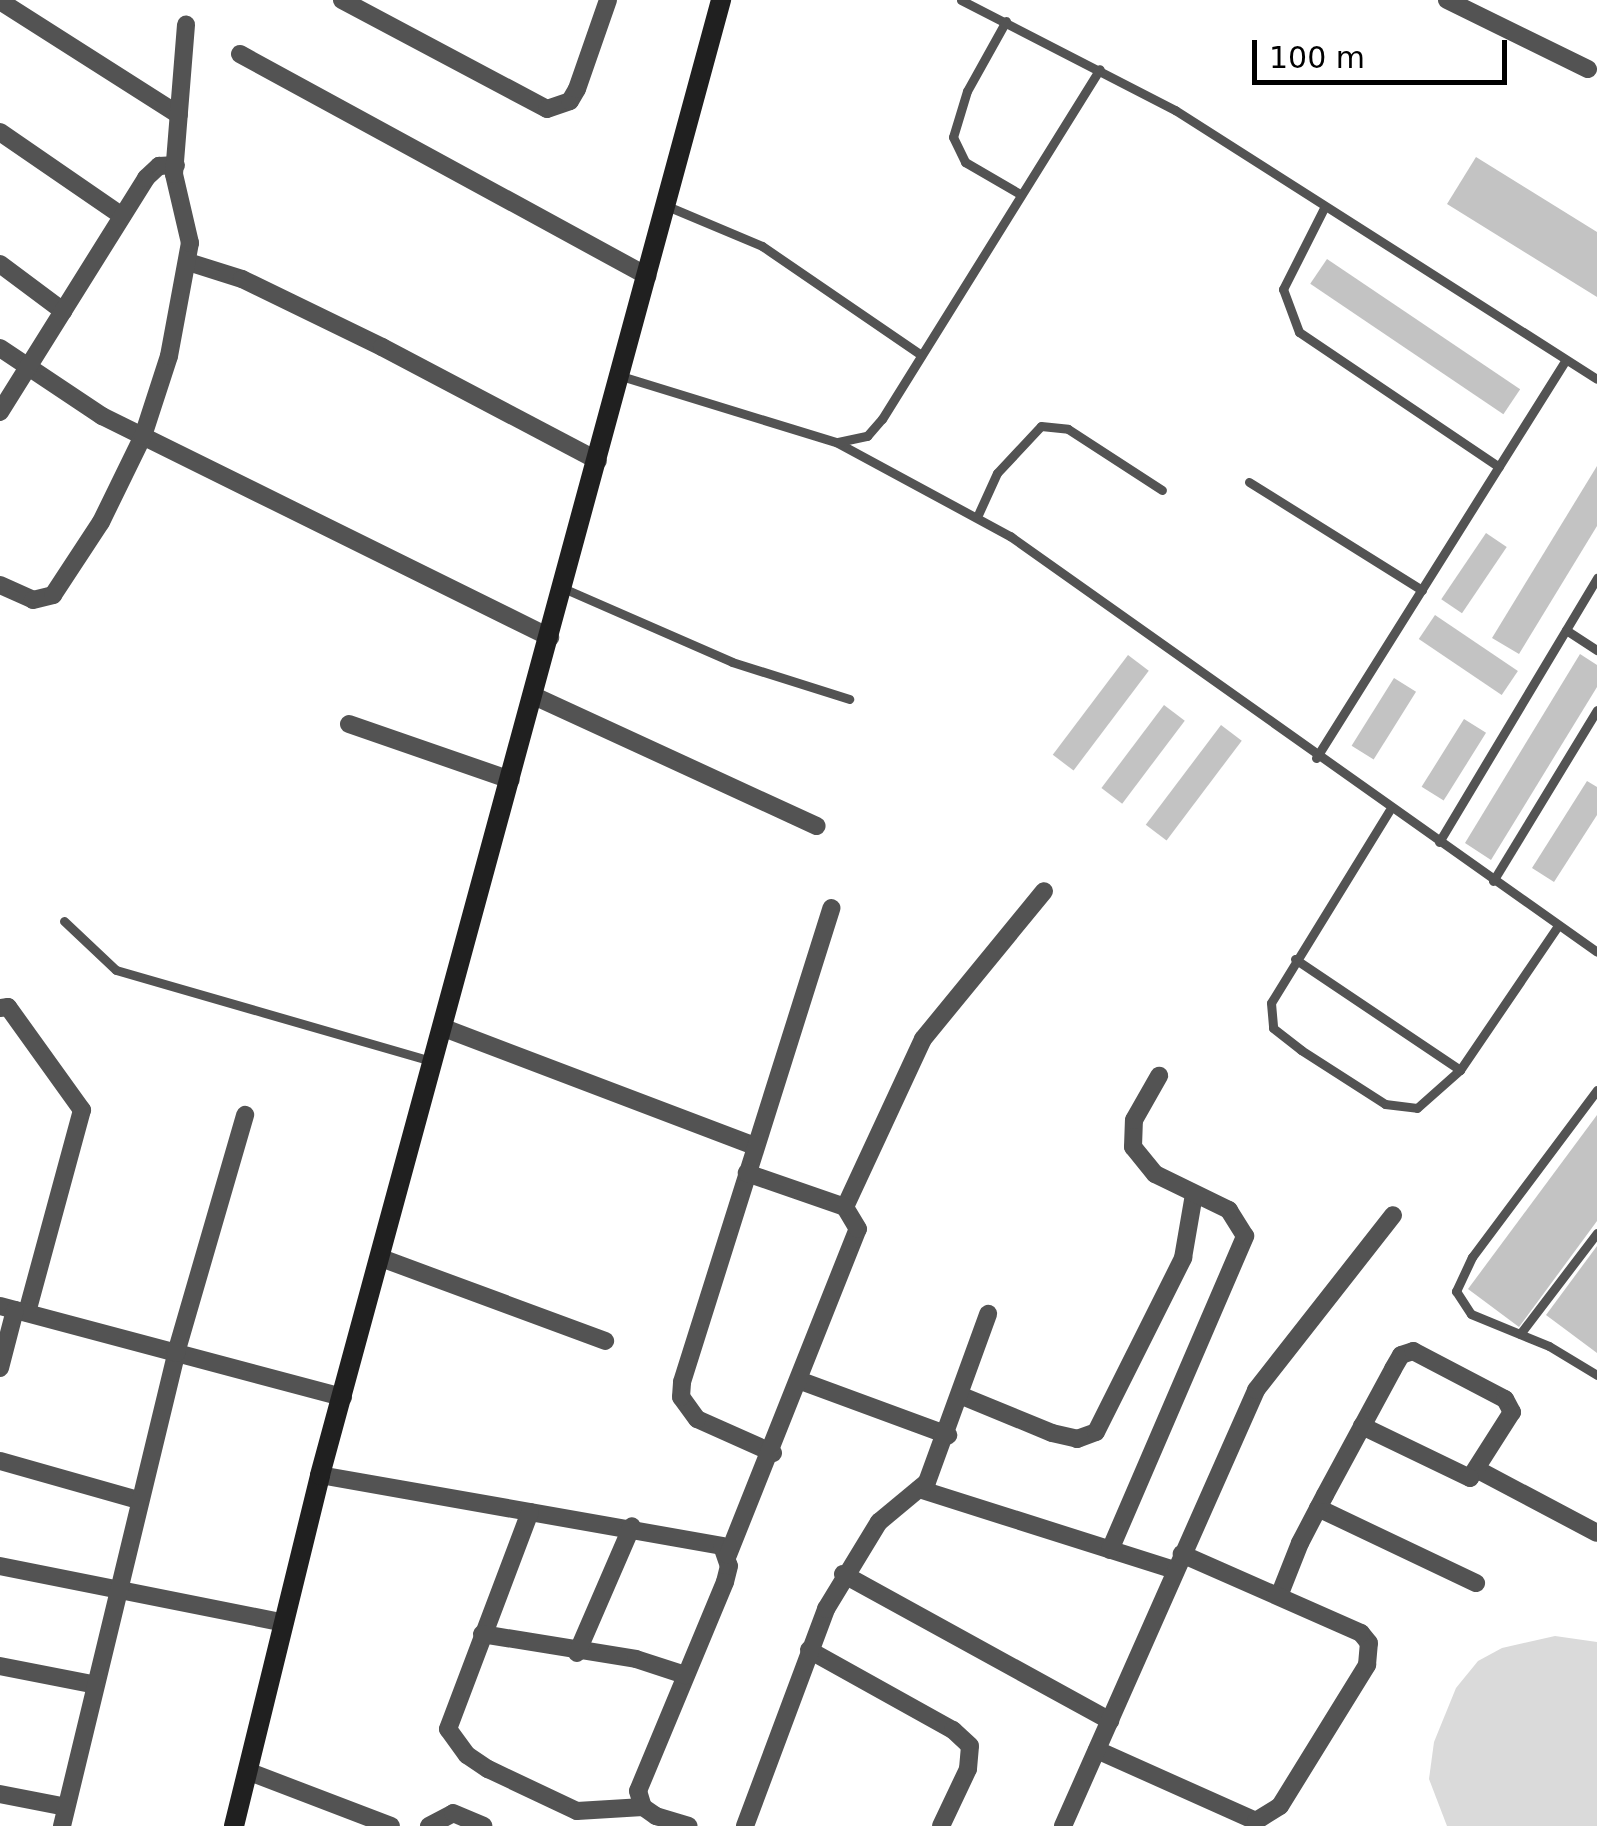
<!DOCTYPE html>
<html>
<head>
<meta charset="utf-8">
<style>
  body { margin:0 }
  #map { position:relative; width:1597px; height:1826px; overflow:hidden; background:#fff; font-family:"DejaVu Sans",sans-serif }
  div>[style] { position:absolute }
  .green>* { inset:0; background:#dadada }
  .building>* { inset:0; background:#c3c3c3; transform-origin:0 0 }
  .service>* { height:9px; margin:-4.5px; padding:0 4.5px; transform-origin:4.5px; border-radius:4.5px; background:#535353 }
  .minor>* { height:18px; margin:-9px; padding:0 9px; transform-origin:9px; border-radius:9px; background:#535353 }
  .secondary>* { height:20px; margin:-10px; padding:0 10px; transform-origin:10px; border-radius:10px; background:#202020 }
  span { translate:-50% -50%; white-space:nowrap; text-align:center; line-height:1.15; -webkit-text-stroke:8px #fff; paint-order:stroke }
  .scale { position:absolute; left:1252px; top:40px; width:255px; height:45px; box-sizing:border-box; border:5px solid #000; border-top:0; padding-left:12px; font-size:30px; line-height:35px; white-space:nowrap; color:#000; -webkit-text-stroke:8px #fff; paint-order:stroke }
</style>
</head>
<body>
<div id="map">
  <div class="green">
    <div style="clip-path:polygon(1555px 1636px,1597px 1642px,1597px 1826px,1447px 1826px,1429px 1779px,1434px 1742px,1456px 1688px,1478px 1661px,1502px 1648px)"></div>
  </div>
  <div class="building">
    <div style="clip-path:polygon(1476px 157px,1597px 232px,1597px 297px,1447px 204px)"></div>
    <div style="left:1327px;top:259px;width:233px;height:30px;rotate:34deg"></div>
    <div style="clip-path:polygon(1597px 466px,1597px 526px,1519px 654px,1492px 638px)"></div>
    <div style="left:1486px;top:533px;width:25px;height:80px;rotate:34deg"></div>
    <div style="left:1435px;top:615px;width:100px;height:29px;rotate:34deg"></div>
    <div style="clip-path:polygon(1580px 654px,1597px 665px,1597px 687px,1491px 860px,1465px 843px)"></div>
    <div style="left:1128px;top:655px;width:26px;height:125px;rotate:37deg"></div>
    <div style="left:1394px;top:678px;width:26px;height:80px;rotate:32deg"></div>
    <div style="left:1164px;top:705px;width:26px;height:104px;rotate:37deg"></div>
    <div style="left:1464px;top:719px;width:26px;height:80px;rotate:32deg"></div>
    <div style="left:1221px;top:725px;width:26px;height:125px;rotate:37deg"></div>
    <div style="clip-path:polygon(1587px 781px,1597px 787px,1597px 815px,1554px 882px,1532px 868px)"></div>
    <div style="clip-path:polygon(1597px 1115px,1597px 1221px,1519px 1327px,1468px 1289px)"></div>
    <div style="clip-path:polygon(1597px 1246px,1597px 1353px,1546px 1315px)"></div>
  </div>
  <div class="service">
    <div style="left:961px;top:0;width:241px;rotate:27.2deg"></div>
    <div style="left:1175px;top:110px;width:500px;rotate:32.52deg"></div>
    <div style="left:1006px;top:21px;width:80px;rotate:119.1deg"></div>
    <div style="left:967px;top:91px;width:48px;rotate:106.9deg"></div>
    <div style="left:953px;top:137px;width:28px;rotate:64deg"></div>
    <div style="left:965px;top:162px;width:64px;rotate:30.2deg"></div>
    <div style="left:667px;top:206px;width:103px;rotate:22.8deg"></div>
    <div style="left:762px;top:246px;width:193px;rotate:34.4deg"></div>
    <div style="left:1324px;top:208px;width:91px;rotate:116.8deg"></div>
    <div style="left:1283px;top:289px;width:46px;rotate:69.6deg"></div>
    <div style="left:1299px;top:332px;width:241px;rotate:34deg"></div>
    <div style="left:621px;top:376px;width:225px;rotate:17.1deg"></div>
    <div style="left:836px;top:442px;width:198px;rotate:28.4deg"></div>
    <div style="left:1010px;top:536px;width:719px;rotate:35.32deg"></div>
    <div style="left:838px;top:442px;width:30px;rotate:-12deg"></div>
    <div style="left:867px;top:436px;width:23px;rotate:-49deg"></div>
    <div style="left:882px;top:419px;width:412px;rotate:-58.1deg"></div>
    <div style="left:1249px;top:482px;width:204px;rotate:32deg"></div>
    <div style="left:977px;top:517px;width:48px;rotate:-65.6deg"></div>
    <div style="left:997px;top:473px;width:64px;rotate:-46.9deg"></div>
    <div style="left:1041px;top:426px;width:27px;rotate:6deg"></div>
    <div style="left:1068px;top:429px;width:112px;rotate:33deg"></div>
    <div style="left:563px;top:588px;width:184px;rotate:23.6deg"></div>
    <div style="left:732px;top:662px;width:123px;rotate:17.5deg"></div>
    <div style="left:1566px;top:630px;width:37px;rotate:33deg"></div>
    <div style="left:1316px;top:758px;width:470px;rotate:-57.9deg"></div>
    <div style="left:1389px;top:811px;width:225px;rotate:121.6deg"></div>
    <div style="left:1271px;top:1003px;width:25px;rotate:85deg"></div>
    <div style="left:1273px;top:1028px;width:36px;rotate:38deg"></div>
    <div style="left:1301px;top:1050px;width:100px;rotate:32.7deg"></div>
    <div style="left:1385px;top:1104px;width:32px;rotate:7deg"></div>
    <div style="left:1417px;top:1108px;width:57px;rotate:-41.5deg"></div>
    <div style="left:1460px;top:1070px;width:174px;rotate:-55.8deg"></div>
    <div style="left:1439px;top:842px;width:308px;rotate:-59.1deg"></div>
    <div style="left:1493px;top:881px;width:200px;rotate:-58.7deg"></div>
    <div style="left:64px;top:921px;width:71px;rotate:43.3deg"></div>
    <div style="left:116px;top:970px;width:329px;rotate:16.1deg"></div>
    <div style="left:1295px;top:959px;width:199px;rotate:33.9deg"></div>
    <div style="left:1597px;top:1090px;width:209px;rotate:126.8deg"></div>
    <div style="left:1472px;top:1257px;width:38px;rotate:115deg"></div>
    <div style="left:1456px;top:1291px;width:27px;rotate:57deg"></div>
    <div style="left:1471px;top:1314px;width:84px;rotate:22.3deg"></div>
    <div style="left:1549px;top:1346px;width:56px;rotate:31.1deg"></div>
    <div style="left:1520px;top:1334px;width:127px;rotate:-52.7deg"></div>
  </div>
  <div class="minor">
    <div style="left:342px;top:0;width:232px;rotate:28deg"></div>
    <div style="left:547px;top:109px;width:24px;rotate:-19deg"></div>
    <div style="left:570px;top:101px;width:14px;rotate:-60deg"></div>
    <div style="left:577px;top:89px;width:94px;rotate:-70.8deg"></div>
    <div style="left:1447px;top:0;width:157px;rotate:26.1deg"></div>
    <div style="left:0;top:1px;width:212px;rotate:32.5deg"></div>
    <div style="left:240px;top:54px;width:464px;rotate:28.6deg"></div>
    <div style="left:0;top:132px;width:148px;rotate:34.5deg"></div>
    <div style="left:188px;top:262px;width:57px;rotate:17.5deg"></div>
    <div style="left:242px;top:279px;width:156px;rotate:25.9deg"></div>
    <div style="left:382px;top:347px;width:244px;rotate:27.8deg"></div>
    <div style="left:0;top:264px;width:79px;rotate:36.7deg"></div>
    <div style="left:0;top:348px;width:123px;rotate:33.7deg"></div>
    <div style="left:102px;top:416px;width:500px;rotate:26.3deg"></div>
    <div style="left:0;top:412px;width:276px;rotate:-58deg"></div>
    <div style="left:146px;top:178px;width:18px;rotate:-43deg"></div>
    <div style="left:159px;top:166px;width:17px;rotate:-3deg"></div>
    <div style="left:0;top:585px;width:36px;rotate:24deg"></div>
    <div style="left:33px;top:600px;width:21px;rotate:-14deg"></div>
    <div style="left:53px;top:595px;width:87px;rotate:-56.7deg"></div>
    <div style="left:101px;top:522px;width:96px;rotate:-64deg"></div>
    <div style="left:143px;top:436px;width:84px;rotate:-72deg"></div>
    <div style="left:169px;top:356px;width:115px;rotate:-79.5deg"></div>
    <div style="left:190px;top:243px;width:71px;rotate:-103.1deg"></div>
    <div style="left:174px;top:174px;width:150px;rotate:-85.4deg"></div>
    <div style="left:534px;top:696px;width:311px;rotate:24.7deg"></div>
    <div style="left:349px;top:724px;width:171px;rotate:19.1deg"></div>
    <div style="left:0;top:1008px;width:8px;rotate:-7deg"></div>
    <div style="left:8px;top:1007px;width:127px;rotate:54.3deg"></div>
    <div style="left:82px;top:1110px;width:210px;rotate:105.2deg"></div>
    <div style="left:444px;top:1028px;width:333px;rotate:20.8deg"></div>
    <div style="left:845px;top:1207px;width:185px;rotate:-65.1deg"></div>
    <div style="left:923px;top:1039px;width:191px;rotate:-50.7deg"></div>
    <div style="left:381px;top:1258px;width:239px;rotate:20.3deg"></div>
    <div style="left:0;top:1306px;width:355px;rotate:14.9deg"></div>
    <div style="left:0;top:1368px;width:60px;rotate:-75.5deg"></div>
    <div style="left:801px;top:1381px;width:157px;rotate:20.2deg"></div>
    <div style="left:962px;top:1396px;width:97px;rotate:22.3deg"></div>
    <div style="left:1052px;top:1433px;width:26px;rotate:13deg"></div>
    <div style="left:1077px;top:1439px;width:20px;rotate:-20deg"></div>
    <div style="left:1096px;top:1432px;width:195px;rotate:-63.4deg"></div>
    <div style="left:1183px;top:1258px;width:65px;rotate:-80.2deg"></div>
    <div style="left:773px;top:1453px;width:83px;rotate:-155.9deg"></div>
    <div style="left:697px;top:1419px;width:27px;rotate:-126deg"></div>
    <div style="left:681px;top:1397px;width:15px;rotate:-86deg"></div>
    <div style="left:682px;top:1382px;width:497px;rotate:-72.5deg"></div>
    <div style="left:0;top:1461px;width:143px;rotate:15.8deg"></div>
    <div style="left:1480px;top:1471px;width:132px;rotate:27.9deg"></div>
    <div style="left:320px;top:1475px;width:408px;rotate:10deg"></div>
    <div style="left:722px;top:1546px;width:21px;rotate:71deg"></div>
    <div style="left:729px;top:1566px;width:16px;rotate:104deg"></div>
    <div style="left:725px;top:1582px;width:226px;rotate:112.6deg"></div>
    <div style="left:638px;top:1791px;width:17px;rotate:73deg"></div>
    <div style="left:643px;top:1807px;width:16px;rotate:35deg"></div>
    <div style="left:656px;top:1816px;width:34px;rotate:17deg"></div>
    <div style="left:919px;top:1489px;width:268px;rotate:17.6deg"></div>
    <div style="left:1318px;top:1508px;width:175px;rotate:25.4deg"></div>
    <div style="left:530px;top:1512px;width:232px;rotate:110.7deg"></div>
    <div style="left:448px;top:1729px;width:32px;rotate:54deg"></div>
    <div style="left:467px;top:1755px;width:25px;rotate:34deg"></div>
    <div style="left:488px;top:1769px;width:98px;rotate:25.3deg"></div>
    <div style="left:577px;top:1811px;width:66px;rotate:-3.5deg"></div>
    <div style="left:1110px;top:1550px;width:342px;rotate:-66.7deg"></div>
    <div style="left:1245px;top:1236px;width:31px;rotate:-122deg"></div>
    <div style="left:1229px;top:1210px;width:82px;rotate:-154.1deg"></div>
    <div style="left:1155px;top:1174px;width:35px;rotate:-129deg"></div>
    <div style="left:1133px;top:1147px;width:27px;rotate:-88deg"></div>
    <div style="left:1134px;top:1120px;width:51px;rotate:-60.4deg"></div>
    <div style="left:728px;top:1555px;width:351px;rotate:-68.3deg"></div>
    <div style="left:858px;top:1229px;width:26px;rotate:-121deg"></div>
    <div style="left:845px;top:1207px;width:104px;rotate:-160.9deg"></div>
    <div style="left:0;top:1566px;width:290px;rotate:11.3deg"></div>
    <div style="left:843px;top:1574px;width:305px;rotate:28.8deg"></div>
    <div style="left:1279px;top:1596px;width:57px;rotate:-68.4deg"></div>
    <div style="left:1300px;top:1543px;width:54px;rotate:-62.5deg"></div>
    <div style="left:1325px;top:1495px;width:143px;rotate:-61.6deg"></div>
    <div style="left:1393px;top:1369px;width:16px;rotate:-60deg"></div>
    <div style="left:1401px;top:1355px;width:13px;rotate:-18deg"></div>
    <div style="left:1413px;top:1351px;width:104px;rotate:27.6deg"></div>
    <div style="left:1505px;top:1399px;width:15px;rotate:62deg"></div>
    <div style="left:1512px;top:1412px;width:78px;rotate:122.5deg"></div>
    <div style="left:1470px;top:1478px;width:120px;rotate:-154.3deg"></div>
    <div style="left:482px;top:1634px;width:156px;rotate:9.2deg"></div>
    <div style="left:636px;top:1659px;width:52px;rotate:18.1deg"></div>
    <div style="left:809px;top:1650px;width:165px;rotate:29.1deg"></div>
    <div style="left:953px;top:1730px;width:23px;rotate:43deg"></div>
    <div style="left:970px;top:1746px;width:23px;rotate:95deg"></div>
    <div style="left:968px;top:1769px;width:63px;rotate:115.3deg"></div>
    <div style="left:577px;top:1653px;width:138px;rotate:-66.6deg"></div>
    <div style="left:0;top:1666px;width:94px;rotate:11.1deg"></div>
    <div style="left:1097px;top:1750px;width:174px;rotate:24.1deg"></div>
    <div style="left:1256px;top:1821px;width:28px;rotate:-32deg"></div>
    <div style="left:1280px;top:1806px;width:166px;rotate:-58.3deg"></div>
    <div style="left:1367px;top:1665px;width:22px;rotate:-85deg"></div>
    <div style="left:1369px;top:1643px;width:13px;rotate:-129deg"></div>
    <div style="left:1361px;top:1633px;width:196px;rotate:-156.2deg"></div>
    <div style="left:247px;top:1771px;width:154px;rotate:20.9deg"></div>
    <div style="left:0;top:1794px;width:67px;rotate:11.1deg"></div>
    <div style="left:62px;top:1826px;width:487px;rotate:-76.4deg"></div>
    <div style="left:176px;top:1353px;width:248px;rotate:-73.8deg"></div>
    <div style="left:429px;top:1826px;width:27px;rotate:-28deg"></div>
    <div style="left:453px;top:1813px;width:33px;rotate:23deg"></div>
    <div style="left:745px;top:1826px;width:232px;rotate:-69.5deg"></div>
    <div style="left:826px;top:1609px;width:102px;rotate:-58.7deg"></div>
    <div style="left:879px;top:1522px;width:62px;rotate:-39.8deg"></div>
    <div style="left:927px;top:1482px;width:179px;rotate:-70deg"></div>
    <div style="left:1063px;top:1826px;width:477px;rotate:-66.1deg"></div>
    <div style="left:1256px;top:1390px;width:222px;rotate:-51.9deg"></div>
  </div>
  <div class="secondary">
    <div style="left:234px;top:1826px;width:361px;rotate:-76.2deg"></div>
    <div style="left:320px;top:1475px;width:1529px;rotate:-74.79deg"></div>
  </div>
  <div class="scale">100 m</div>
</div>
</body>
</html>
